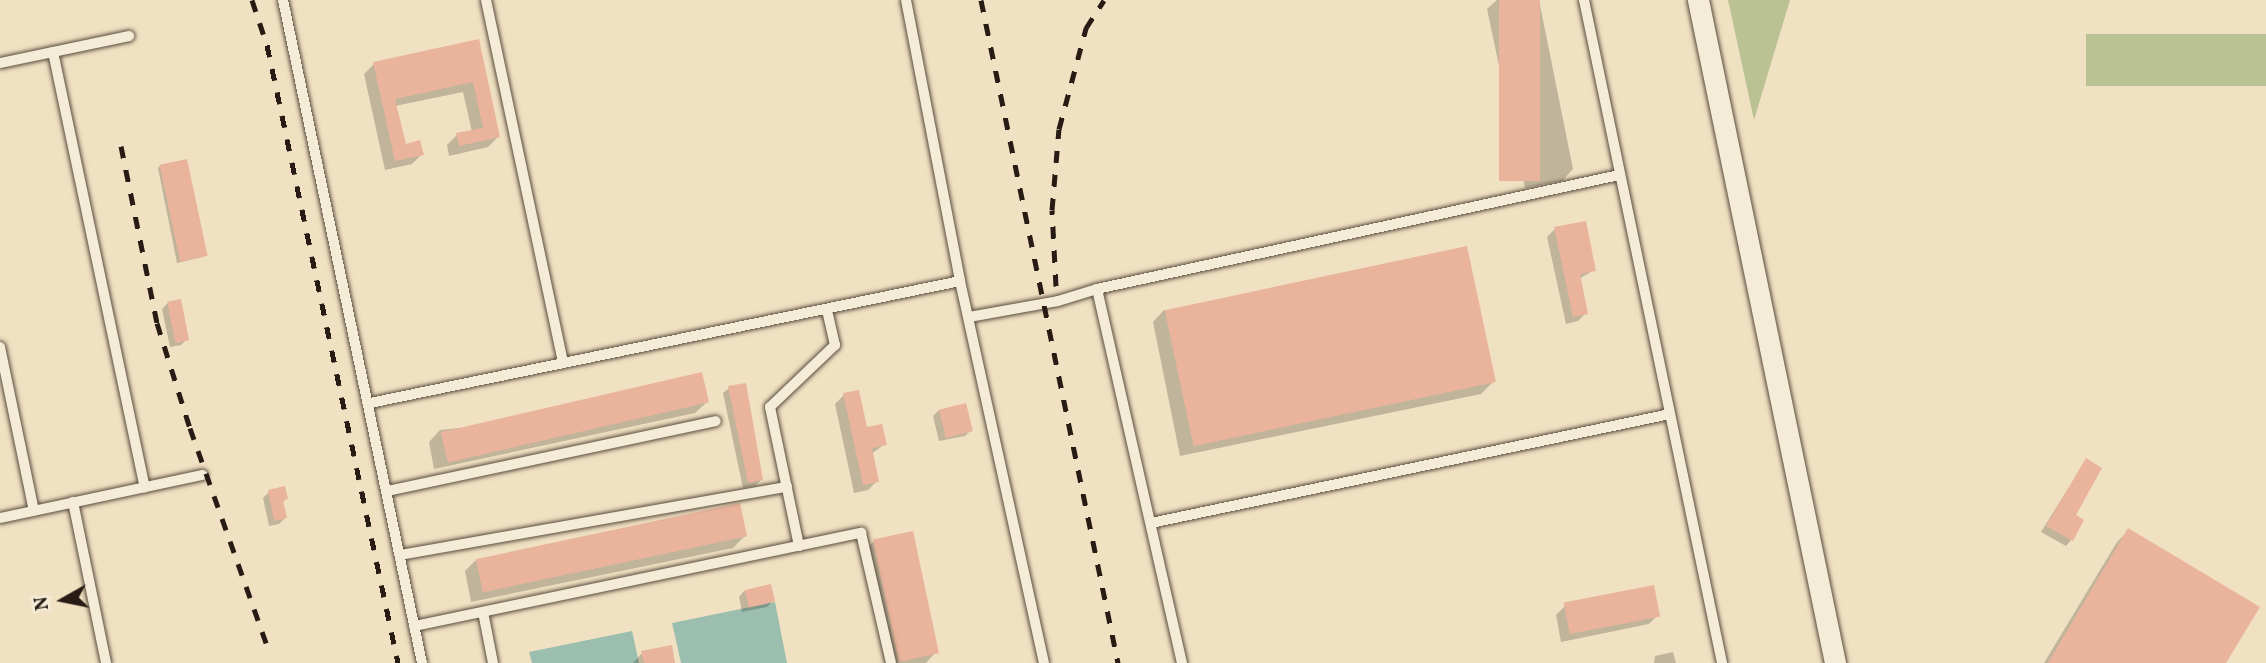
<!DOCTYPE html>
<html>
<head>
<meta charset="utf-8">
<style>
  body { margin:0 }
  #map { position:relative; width:2266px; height:663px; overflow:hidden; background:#f0e1c2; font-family:Vollkorn,serif }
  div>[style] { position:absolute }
  .green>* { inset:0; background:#bac293; transform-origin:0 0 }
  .water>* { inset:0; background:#9bbeae }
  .shadow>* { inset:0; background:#0003 }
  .building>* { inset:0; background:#eab39c; transform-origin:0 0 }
  .roads { filter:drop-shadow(0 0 2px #594c3f) drop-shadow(0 0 2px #594c3f) }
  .service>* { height:10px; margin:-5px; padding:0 5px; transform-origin:5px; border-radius:5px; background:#f5ecd7 }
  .minor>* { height:21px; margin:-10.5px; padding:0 10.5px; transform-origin:10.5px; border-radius:10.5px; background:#f5ecd7 }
  .rail>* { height:5px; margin-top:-2.5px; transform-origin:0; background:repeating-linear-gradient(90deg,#271b13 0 12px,transparent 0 24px) }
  span { translate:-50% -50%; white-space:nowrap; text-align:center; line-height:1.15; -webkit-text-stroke:5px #f5ecd7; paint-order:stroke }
  .north { position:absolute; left:28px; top:565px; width:70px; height:70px; -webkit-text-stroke:5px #f5ecd7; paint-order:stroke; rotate:261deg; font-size:19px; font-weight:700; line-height:28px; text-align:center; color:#271b13 }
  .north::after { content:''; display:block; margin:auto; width:24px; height:32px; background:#271b13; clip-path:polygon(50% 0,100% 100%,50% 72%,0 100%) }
</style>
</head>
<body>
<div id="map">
  <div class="green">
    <div style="clip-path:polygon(1728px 0,1790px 0,1754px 120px)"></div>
    <div style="left:2266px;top:34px;width:52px;height:180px;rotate:90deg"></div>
  </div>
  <div class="water">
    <div style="clip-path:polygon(775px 602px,787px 663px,681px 663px,672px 623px)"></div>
    <div style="clip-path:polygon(632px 631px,639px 663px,532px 663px,529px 652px)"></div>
  </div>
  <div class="shadow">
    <div style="clip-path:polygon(1497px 0,1539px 0,1573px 169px,1562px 181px,1525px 188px,1487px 9px)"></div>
    <div style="clip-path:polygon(478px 41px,498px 137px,488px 147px,449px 156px,447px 145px,457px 135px,472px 132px,463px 92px,395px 106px,404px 146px,422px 154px,412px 164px,385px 170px,364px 74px,374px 64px)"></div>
    <div style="clip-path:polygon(160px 166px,206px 255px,203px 257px,177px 263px,158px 168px)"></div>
    <div style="clip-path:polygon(1555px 229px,1594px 270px,1579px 279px,1586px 313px,1578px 321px,1566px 324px,1547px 237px)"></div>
    <div style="clip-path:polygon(168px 303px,187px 339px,181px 345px,170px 347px,162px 309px)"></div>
    <div style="clip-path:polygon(1164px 310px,1493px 382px,1481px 394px,1180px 456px,1153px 322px)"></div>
    <div style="clip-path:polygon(729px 388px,761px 480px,755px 486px,743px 488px,723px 393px)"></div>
    <div style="clip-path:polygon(844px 395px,866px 429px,885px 444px,871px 454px,877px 481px,868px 490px,854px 493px,835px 404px)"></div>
    <div style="clip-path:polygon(707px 402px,695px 413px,434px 469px,429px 442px,440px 430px)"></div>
    <div style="clip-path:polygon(939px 410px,971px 430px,965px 436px,939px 441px,933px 416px)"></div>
    <div style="clip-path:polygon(2086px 460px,2073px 516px,2071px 540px,2066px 546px,2041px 532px)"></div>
    <div style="clip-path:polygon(269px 492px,286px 499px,282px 503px,285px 518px,279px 524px,269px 526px,263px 498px)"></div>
    <div style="clip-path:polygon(2129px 530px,2224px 663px,2044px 663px,2117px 542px)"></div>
    <div style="clip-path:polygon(745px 536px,733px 548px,471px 602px,465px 571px,477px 559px)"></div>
    <div style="clip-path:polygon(874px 541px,936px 652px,926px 663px,885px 663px,862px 553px)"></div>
    <div style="clip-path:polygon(744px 591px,773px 601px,767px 607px,742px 612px,739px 597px)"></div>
    <div style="clip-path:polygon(1565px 606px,1658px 615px,1649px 624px,1561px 642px,1556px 615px)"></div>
    <div style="clip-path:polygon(1673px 652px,1676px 663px,1654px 663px,1655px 656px)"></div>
    <div style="clip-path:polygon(642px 653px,674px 663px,633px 663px)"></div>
  </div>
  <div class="building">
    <div style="left:1499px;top:0;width:41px;height:181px"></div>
    <div style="clip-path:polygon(479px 39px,500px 137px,459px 146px,456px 133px,483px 128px,473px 82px,395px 99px,406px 144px,420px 140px,424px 155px,395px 161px,373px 62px)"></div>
    <div style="left:187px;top:159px;width:99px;height:28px;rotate:78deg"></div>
    <div style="clip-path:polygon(1586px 221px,1596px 271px,1580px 274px,1588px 314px,1573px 317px,1554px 227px)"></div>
    <div style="left:1467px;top:246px;width:139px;height:309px;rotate:78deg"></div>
    <div style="left:181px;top:299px;width:42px;height:14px;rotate:79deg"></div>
    <div style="left:702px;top:372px;width:31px;height:268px;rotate:77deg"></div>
    <div style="clip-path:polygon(746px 383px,763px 480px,748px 483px,728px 386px)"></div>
    <div style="clip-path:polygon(859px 390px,867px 427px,882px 424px,887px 445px,872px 448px,879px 482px,863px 485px,843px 393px)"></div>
    <div style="left:966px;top:403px;width:29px;height:28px;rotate:76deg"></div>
    <div style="clip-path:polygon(2086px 458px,2102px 468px,2076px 515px,2084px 520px,2073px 541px,2046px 526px)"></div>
    <div style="clip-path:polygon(285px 486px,288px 499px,283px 500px,287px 518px,274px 521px,268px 490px)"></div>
    <div style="left:740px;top:503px;width:34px;height:270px;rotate:78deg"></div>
    <div style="clip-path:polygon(2128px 528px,2260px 607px,2226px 663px,2048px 663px)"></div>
    <div style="left:913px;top:531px;width:125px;height:41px;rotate:78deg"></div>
    <div style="left:771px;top:584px;width:18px;height:27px;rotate:77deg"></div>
    <div style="left:1654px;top:585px;width:32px;height:92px;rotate:79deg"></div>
    <div style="clip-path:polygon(672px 645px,675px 663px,644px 663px,641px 651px)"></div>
  </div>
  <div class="roads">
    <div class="service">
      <div style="left:283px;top:0;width:677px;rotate:78.16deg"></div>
      <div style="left:486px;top:0;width:371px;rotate:78deg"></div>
      <div style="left:906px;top:0;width:286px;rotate:79.1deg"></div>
      <div style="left:960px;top:281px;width:391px;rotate:77.6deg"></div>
      <div style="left:1584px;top:0;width:677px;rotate:78.24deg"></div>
      <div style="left:53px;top:52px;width:445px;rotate:78.1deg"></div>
      <div style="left:0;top:63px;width:132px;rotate:-11.8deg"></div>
      <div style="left:1097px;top:289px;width:384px;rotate:77.2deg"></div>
      <div style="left:969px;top:317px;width:90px;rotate:-10.2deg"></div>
      <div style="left:1058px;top:301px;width:41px;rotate:-17.1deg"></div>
      <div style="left:1097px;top:289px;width:534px;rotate:-12.32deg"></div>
      <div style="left:0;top:347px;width:167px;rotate:78.3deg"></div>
      <div style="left:370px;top:403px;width:602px;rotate:-11.68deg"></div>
      <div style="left:387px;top:491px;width:336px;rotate:-12deg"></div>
      <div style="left:73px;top:502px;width:164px;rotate:78.4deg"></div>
      <div style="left:0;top:518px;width:207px;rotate:-12deg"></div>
      <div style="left:1151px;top:523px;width:530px;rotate:-11.86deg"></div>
      <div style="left:799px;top:546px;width:142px;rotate:-101.8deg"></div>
      <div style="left:770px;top:407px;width:90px;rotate:-43.6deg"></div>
      <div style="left:835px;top:345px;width:37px;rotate:-103deg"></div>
      <div style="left:400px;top:555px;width:393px;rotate:-10deg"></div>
      <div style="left:483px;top:612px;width:52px;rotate:78.9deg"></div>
      <div style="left:414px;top:626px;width:457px;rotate:-11.8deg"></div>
      <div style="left:861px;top:533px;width:133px;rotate:77deg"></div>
    </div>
    <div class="minor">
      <div style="left:1698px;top:0;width:677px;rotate:78.32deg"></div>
    </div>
  </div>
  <div class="rail">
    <div style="left:252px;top:0;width:47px;rotate:71.6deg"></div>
    <div style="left:267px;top:45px;width:632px;rotate:78.03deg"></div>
    <div style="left:981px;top:0;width:677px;rotate:78.32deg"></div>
    <div style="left:121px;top:146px;width:181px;rotate:78.5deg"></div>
    <div style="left:157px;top:323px;width:110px;rotate:72.6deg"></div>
    <div style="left:190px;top:428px;width:231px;rotate:70.5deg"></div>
    <div style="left:1056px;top:286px;width:76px;rotate:-93deg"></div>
    <div style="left:1052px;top:210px;width:81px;rotate:-85.1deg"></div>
    <div style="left:1059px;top:129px;width:105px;rotate:-75deg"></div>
    <div style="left:1086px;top:28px;width:33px;rotate:-57deg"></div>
  </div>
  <div class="north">N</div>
</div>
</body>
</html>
